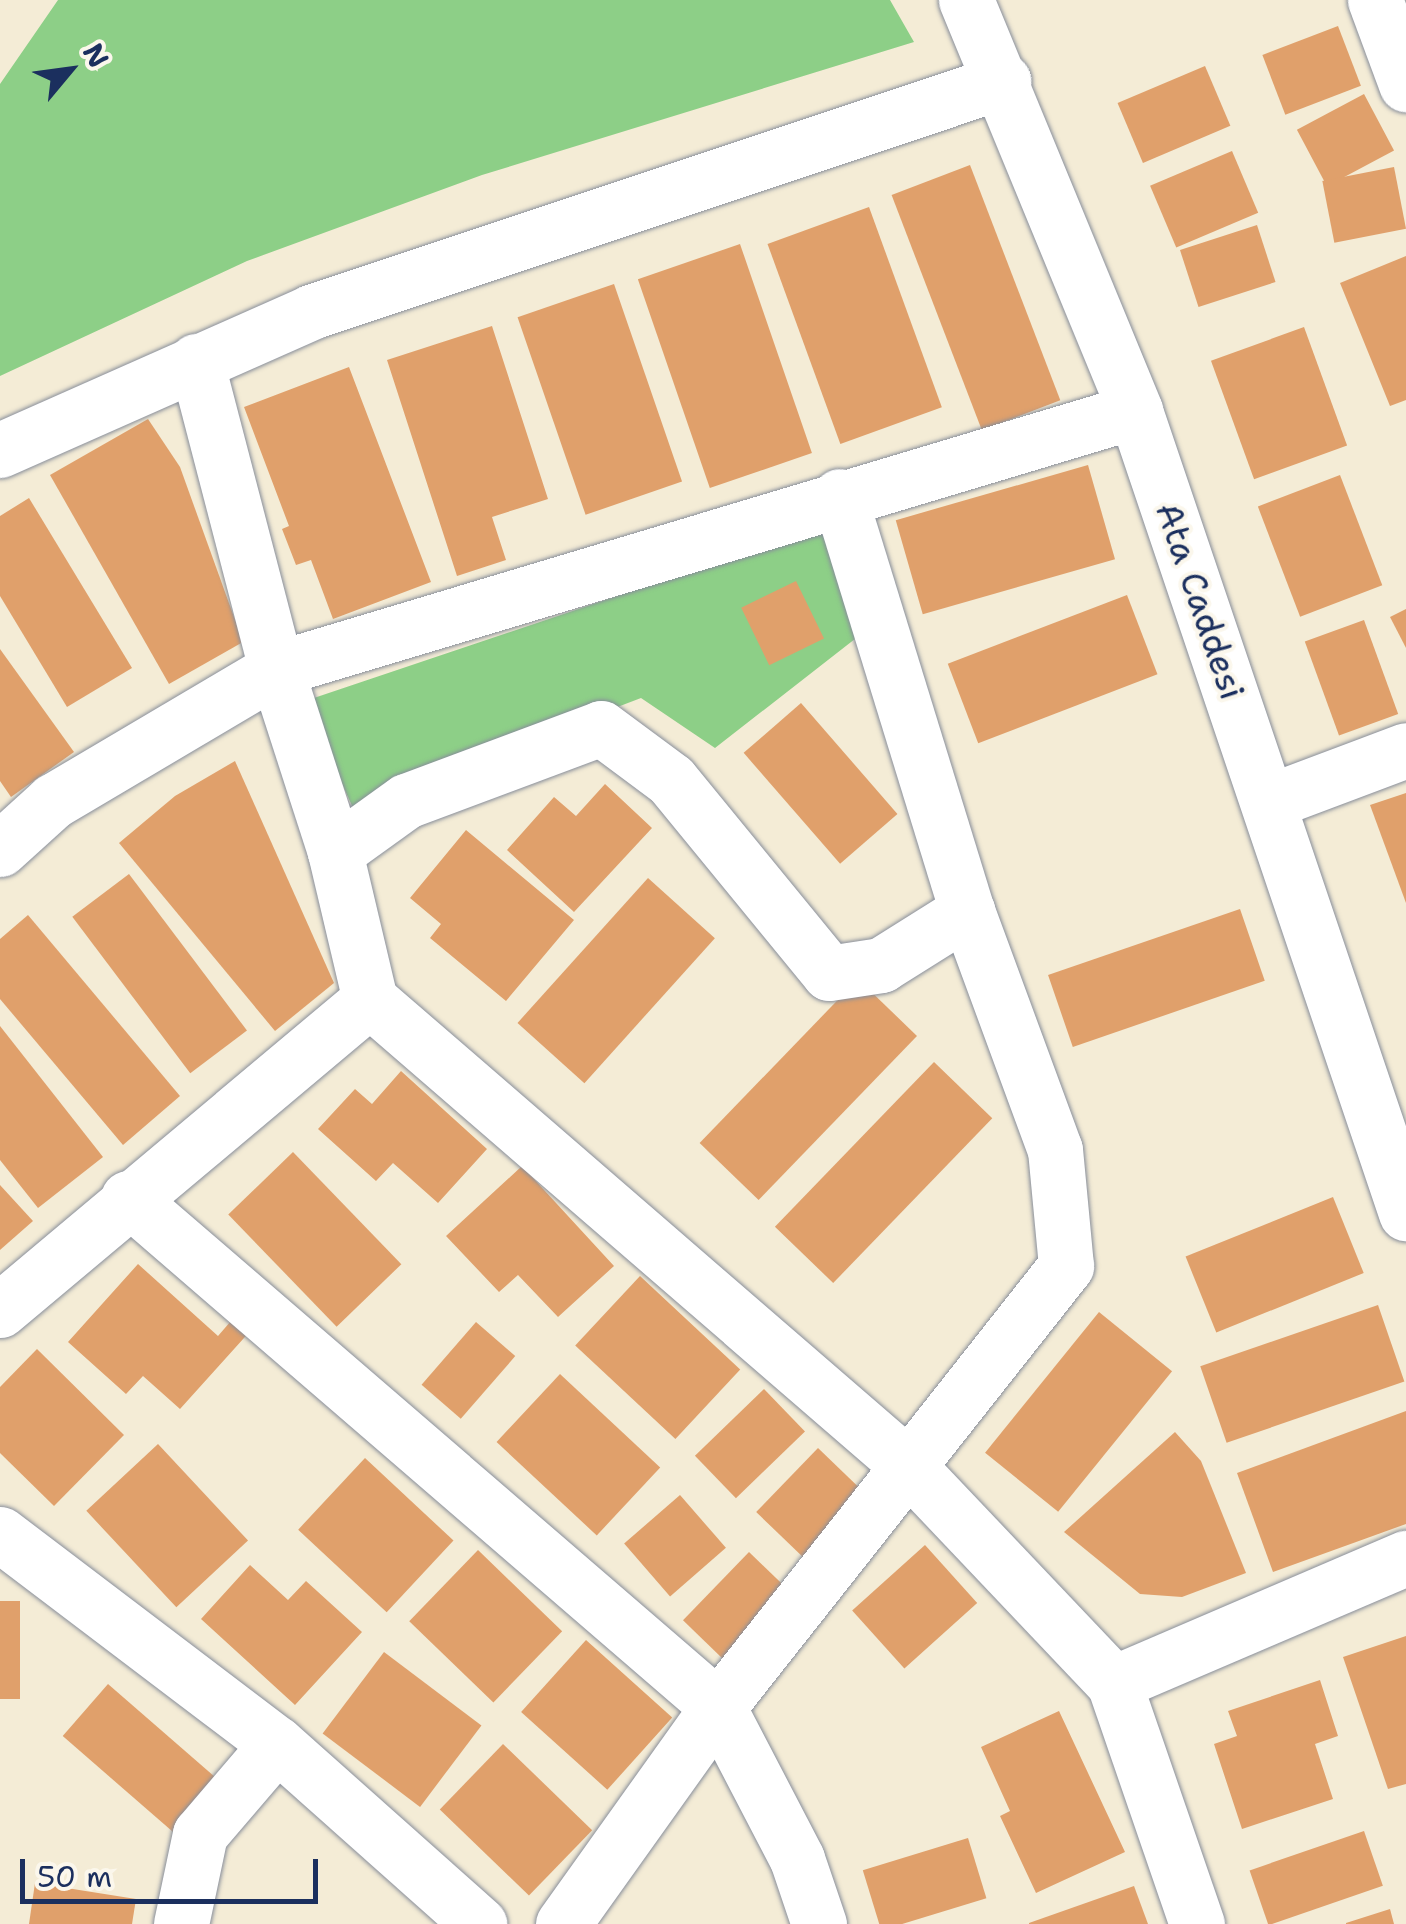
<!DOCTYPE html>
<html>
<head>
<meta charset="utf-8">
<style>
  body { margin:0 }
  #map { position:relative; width:1406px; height:1924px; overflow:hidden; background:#f4ecd6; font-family:"Shantell Sans",sans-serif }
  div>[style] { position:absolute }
  .green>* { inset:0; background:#8dcf87 }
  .building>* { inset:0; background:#e0a06b; transform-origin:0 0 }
  .roads { filter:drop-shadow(0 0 2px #888e9a) drop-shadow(0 0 2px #888e9a) }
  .minor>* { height:55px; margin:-27.5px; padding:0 27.5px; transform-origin:27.5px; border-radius:27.5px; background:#fff }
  span { translate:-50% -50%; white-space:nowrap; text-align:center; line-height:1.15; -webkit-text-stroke:8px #fbf7ec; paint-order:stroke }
  .street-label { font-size:35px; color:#1b2f5e }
  .north { position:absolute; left:20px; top:20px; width:100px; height:100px; -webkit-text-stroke:8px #fbf7ec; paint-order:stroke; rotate:61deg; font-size:28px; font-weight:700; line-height:40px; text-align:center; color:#1b2f5e }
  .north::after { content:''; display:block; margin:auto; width:35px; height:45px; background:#1b2f5e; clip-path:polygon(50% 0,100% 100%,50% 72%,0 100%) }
  .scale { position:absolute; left:20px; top:1859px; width:298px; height:45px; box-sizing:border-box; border:5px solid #1b2f5e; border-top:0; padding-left:12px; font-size:30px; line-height:35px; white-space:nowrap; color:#1b2f5e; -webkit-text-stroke:8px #fbf7ec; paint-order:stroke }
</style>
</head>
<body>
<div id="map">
  <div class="green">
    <div style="clip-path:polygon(58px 0,890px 0,914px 42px,482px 175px,247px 261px,0 376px,0 84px)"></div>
    <div style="clip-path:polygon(822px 527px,869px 628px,715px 748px,641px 698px,353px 808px,305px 701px)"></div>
  </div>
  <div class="building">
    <div style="left:1338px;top:26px;width:64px;height:81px;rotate:69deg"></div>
    <div style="left:1205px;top:66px;width:65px;height:95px;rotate:67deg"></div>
    <div style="left:1364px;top:94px;width:64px;height:76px;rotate:62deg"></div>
    <div style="left:1232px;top:151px;width:67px;height:89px;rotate:67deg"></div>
    <div style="left:970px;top:165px;width:252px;height:84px;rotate:69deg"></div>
    <div style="left:1394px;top:167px;width:63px;height:73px;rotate:79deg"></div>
    <div style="left:869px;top:207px;width:213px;height:108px;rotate:70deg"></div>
    <div style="left:1257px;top:225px;width:60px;height:81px;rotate:72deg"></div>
    <div style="left:740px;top:244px;width:221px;height:108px;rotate:71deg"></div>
    <div style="clip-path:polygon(1406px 256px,1406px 400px,1390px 406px,1340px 283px)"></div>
    <div style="left:614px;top:284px;width:209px;height:102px;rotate:71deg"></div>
    <div style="clip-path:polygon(492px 326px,548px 499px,492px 517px,506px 560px,457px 576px,387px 360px)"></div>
    <div style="left:1304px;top:327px;width:126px;height:99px;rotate:70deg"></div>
    <div style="clip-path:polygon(349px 367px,431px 582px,333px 619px,311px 560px,296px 565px,282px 529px,289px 526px,244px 407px)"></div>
    <div style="clip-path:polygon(148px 419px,180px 467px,243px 642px,169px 684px,50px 475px)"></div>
    <div style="left:1088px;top:465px;width:98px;height:200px;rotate:74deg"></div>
    <div style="left:1340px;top:475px;width:118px;height:88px;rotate:69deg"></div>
    <div style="clip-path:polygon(29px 498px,132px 668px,67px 707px,0 596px,0 516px)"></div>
    <div style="left:796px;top:581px;width:64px;height:61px;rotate:64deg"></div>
    <div style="left:1127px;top:595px;width:85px;height:192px;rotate:69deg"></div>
    <div style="clip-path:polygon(1406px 609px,1406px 648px,1390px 617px)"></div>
    <div style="left:1364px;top:620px;width:100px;height:63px;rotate:70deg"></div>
    <div style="clip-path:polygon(0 649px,74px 752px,11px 797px,0 781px)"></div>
    <div style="left:801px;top:703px;width:147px;height:76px;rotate:49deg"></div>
    <div style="clip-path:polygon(235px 761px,334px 983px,275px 1031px,119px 843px,175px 796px)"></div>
    <div style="clip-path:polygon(605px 784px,652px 828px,574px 912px,507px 850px,554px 797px,576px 816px)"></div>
    <div style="clip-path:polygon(1406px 793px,1406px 903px,1370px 805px)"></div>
    <div style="clip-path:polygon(466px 830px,574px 920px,506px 1001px,430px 938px,441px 924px,410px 898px)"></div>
    <div style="left:129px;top:874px;width:196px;height:71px;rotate:53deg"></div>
    <div style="left:648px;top:878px;width:90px;height:195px;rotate:42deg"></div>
    <div style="left:1240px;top:909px;width:76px;height:203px;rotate:71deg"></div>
    <div style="clip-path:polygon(28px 915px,180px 1096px,123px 1145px,0 999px,0 939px)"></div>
    <div style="left:858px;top:979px;width:82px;height:228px;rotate:44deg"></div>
    <div style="clip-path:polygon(0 1026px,103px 1157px,38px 1208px,0 1160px)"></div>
    <div style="left:934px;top:1062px;width:81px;height:229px;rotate:44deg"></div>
    <div style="clip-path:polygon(401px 1071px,487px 1149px,438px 1203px,393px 1163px,376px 1181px,318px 1129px,355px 1089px,372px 1104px)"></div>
    <div style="left:293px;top:1152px;width:156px;height:90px;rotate:46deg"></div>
    <div style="clip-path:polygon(522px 1166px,614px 1266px,558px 1317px,518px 1275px,499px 1292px,446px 1236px)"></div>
    <div style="clip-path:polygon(0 1185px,33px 1221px,0 1250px)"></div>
    <div style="left:1333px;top:1197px;width:82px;height:159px;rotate:68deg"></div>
    <div style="clip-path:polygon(138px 1264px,218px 1336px,237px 1314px,253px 1328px,180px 1409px,143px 1376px,126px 1394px,68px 1342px)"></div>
    <div style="left:640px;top:1276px;width:137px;height:95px;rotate:43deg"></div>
    <div style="left:1378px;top:1305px;width:81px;height:188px;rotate:71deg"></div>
    <div style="left:1099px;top:1312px;width:94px;height:181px;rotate:39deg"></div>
    <div style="left:476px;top:1322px;width:52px;height:83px;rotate:41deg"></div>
    <div style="clip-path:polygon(37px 1349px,124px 1435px,54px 1506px,0 1453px,0 1387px)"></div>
    <div style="left:560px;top:1374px;width:137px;height:93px;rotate:43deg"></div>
    <div style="left:764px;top:1389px;width:59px;height:96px;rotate:46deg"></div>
    <div style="clip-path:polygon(1406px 1411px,1406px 1524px,1273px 1572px,1237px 1473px)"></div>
    <div style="clip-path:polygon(1175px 1432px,1201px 1461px,1246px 1573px,1182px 1597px,1140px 1594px,1064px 1532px)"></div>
    <div style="left:158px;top:1444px;width:132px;height:98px;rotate:47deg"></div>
    <div style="left:818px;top:1448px;width:66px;height:89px;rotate:44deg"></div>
    <div style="left:365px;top:1458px;width:121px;height:98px;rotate:43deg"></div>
    <div style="left:680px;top:1495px;width:70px;height:74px;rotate:49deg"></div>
    <div style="left:925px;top:1545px;width:78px;height:98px;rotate:48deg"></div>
    <div style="left:478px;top:1550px;width:117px;height:99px;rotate:44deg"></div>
    <div style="left:749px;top:1552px;width:57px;height:95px;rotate:44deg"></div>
    <div style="clip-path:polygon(250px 1565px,288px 1600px,306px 1581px,362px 1632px,295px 1705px,201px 1619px)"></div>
    <div style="left:0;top:1601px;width:20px;height:98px"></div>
    <div style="clip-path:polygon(1406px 1636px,1406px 1784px,1388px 1789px,1343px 1657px)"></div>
    <div style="left:586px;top:1640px;width:116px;height:97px;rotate:42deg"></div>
    <div style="left:384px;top:1652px;width:122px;height:102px;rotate:37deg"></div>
    <div style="clip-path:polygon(1320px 1680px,1338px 1736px,1315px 1744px,1333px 1799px,1242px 1829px,1214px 1744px,1237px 1736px,1228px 1711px)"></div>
    <div style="left:108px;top:1684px;width:147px;height:69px;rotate:41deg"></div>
    <div style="clip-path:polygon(1059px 1711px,1125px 1852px,1036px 1893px,1000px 1816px,1010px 1811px,981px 1747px)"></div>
    <div style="left:503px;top:1744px;width:124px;height:91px;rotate:44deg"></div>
    <div style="left:1364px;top:1831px;width:58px;height:121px;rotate:71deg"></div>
    <div style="left:968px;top:1838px;width:63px;height:110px;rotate:73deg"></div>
    <div style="clip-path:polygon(35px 1883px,136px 1899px,132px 1924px,29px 1924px)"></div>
    <div style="clip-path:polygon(1134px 1886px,1148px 1924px,1029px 1924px,1029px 1923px)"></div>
    <div style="clip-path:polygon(1390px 1909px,1394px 1924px,1346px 1924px,1346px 1923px)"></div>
  </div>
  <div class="roads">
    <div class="minor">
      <div style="left:966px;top:0;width:444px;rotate:67.6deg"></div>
      <div style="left:1135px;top:411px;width:847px;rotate:71.33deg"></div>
      <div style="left:1375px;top:0;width:90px;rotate:69.7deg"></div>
      <div style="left:196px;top:361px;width:318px;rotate:75.4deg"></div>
      <div style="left:276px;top:669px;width:192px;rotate:72.1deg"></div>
      <div style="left:335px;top:852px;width:152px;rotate:76.7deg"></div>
      <div style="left:370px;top:1000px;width:708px;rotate:40.87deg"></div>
      <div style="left:905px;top:1463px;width:303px;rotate:46.5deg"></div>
      <div style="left:1114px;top:1683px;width:255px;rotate:71deg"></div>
      <div style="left:0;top:450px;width:340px;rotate:-23.9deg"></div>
      <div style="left:311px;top:312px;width:730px;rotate:-18.46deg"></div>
      <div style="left:1268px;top:802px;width:147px;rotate:-20.6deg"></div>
      <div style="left:0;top:849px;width:72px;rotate:-42.2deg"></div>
      <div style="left:53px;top:801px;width:259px;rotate:-30.6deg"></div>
      <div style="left:276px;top:669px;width:897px;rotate:-16.72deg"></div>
      <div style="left:335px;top:852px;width:87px;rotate:-35.7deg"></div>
      <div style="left:406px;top:801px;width:208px;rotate:-20.5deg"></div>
      <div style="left:601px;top:728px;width:87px;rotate:36.6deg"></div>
      <div style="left:671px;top:780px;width:249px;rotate:50.7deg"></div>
      <div style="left:829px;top:973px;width:53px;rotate:-8.7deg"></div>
      <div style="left:881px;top:965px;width:102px;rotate:-32.1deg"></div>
      <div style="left:128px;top:1198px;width:779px;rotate:40.78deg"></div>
      <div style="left:718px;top:1707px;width:171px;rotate:62.5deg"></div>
      <div style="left:797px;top:1859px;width:69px;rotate:71.3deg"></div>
      <div style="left:0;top:1310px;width:483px;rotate:-40deg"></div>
      <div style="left:0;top:1534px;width:348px;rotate:37.2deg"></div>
      <div style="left:277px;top:1744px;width:271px;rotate:41.7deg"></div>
      <div style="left:1114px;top:1683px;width:318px;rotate:-23.2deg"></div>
      <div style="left:181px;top:1924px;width:92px;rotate:-78.1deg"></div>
      <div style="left:200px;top:1834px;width:118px;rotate:-49.5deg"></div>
      <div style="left:563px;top:1924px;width:267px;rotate:-54.5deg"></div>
      <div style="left:718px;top:1707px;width:562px;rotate:-51.72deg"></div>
      <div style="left:1066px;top:1266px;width:117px;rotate:-95.4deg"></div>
      <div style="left:1055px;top:1150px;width:255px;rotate:-110.2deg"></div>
      <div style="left:967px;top:911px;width:434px;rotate:-107.1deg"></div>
    </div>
  </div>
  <div class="street-label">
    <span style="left:1200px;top:601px;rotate:71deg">Ata Caddesi</span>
  </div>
  <div class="north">N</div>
  <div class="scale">50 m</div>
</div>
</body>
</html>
